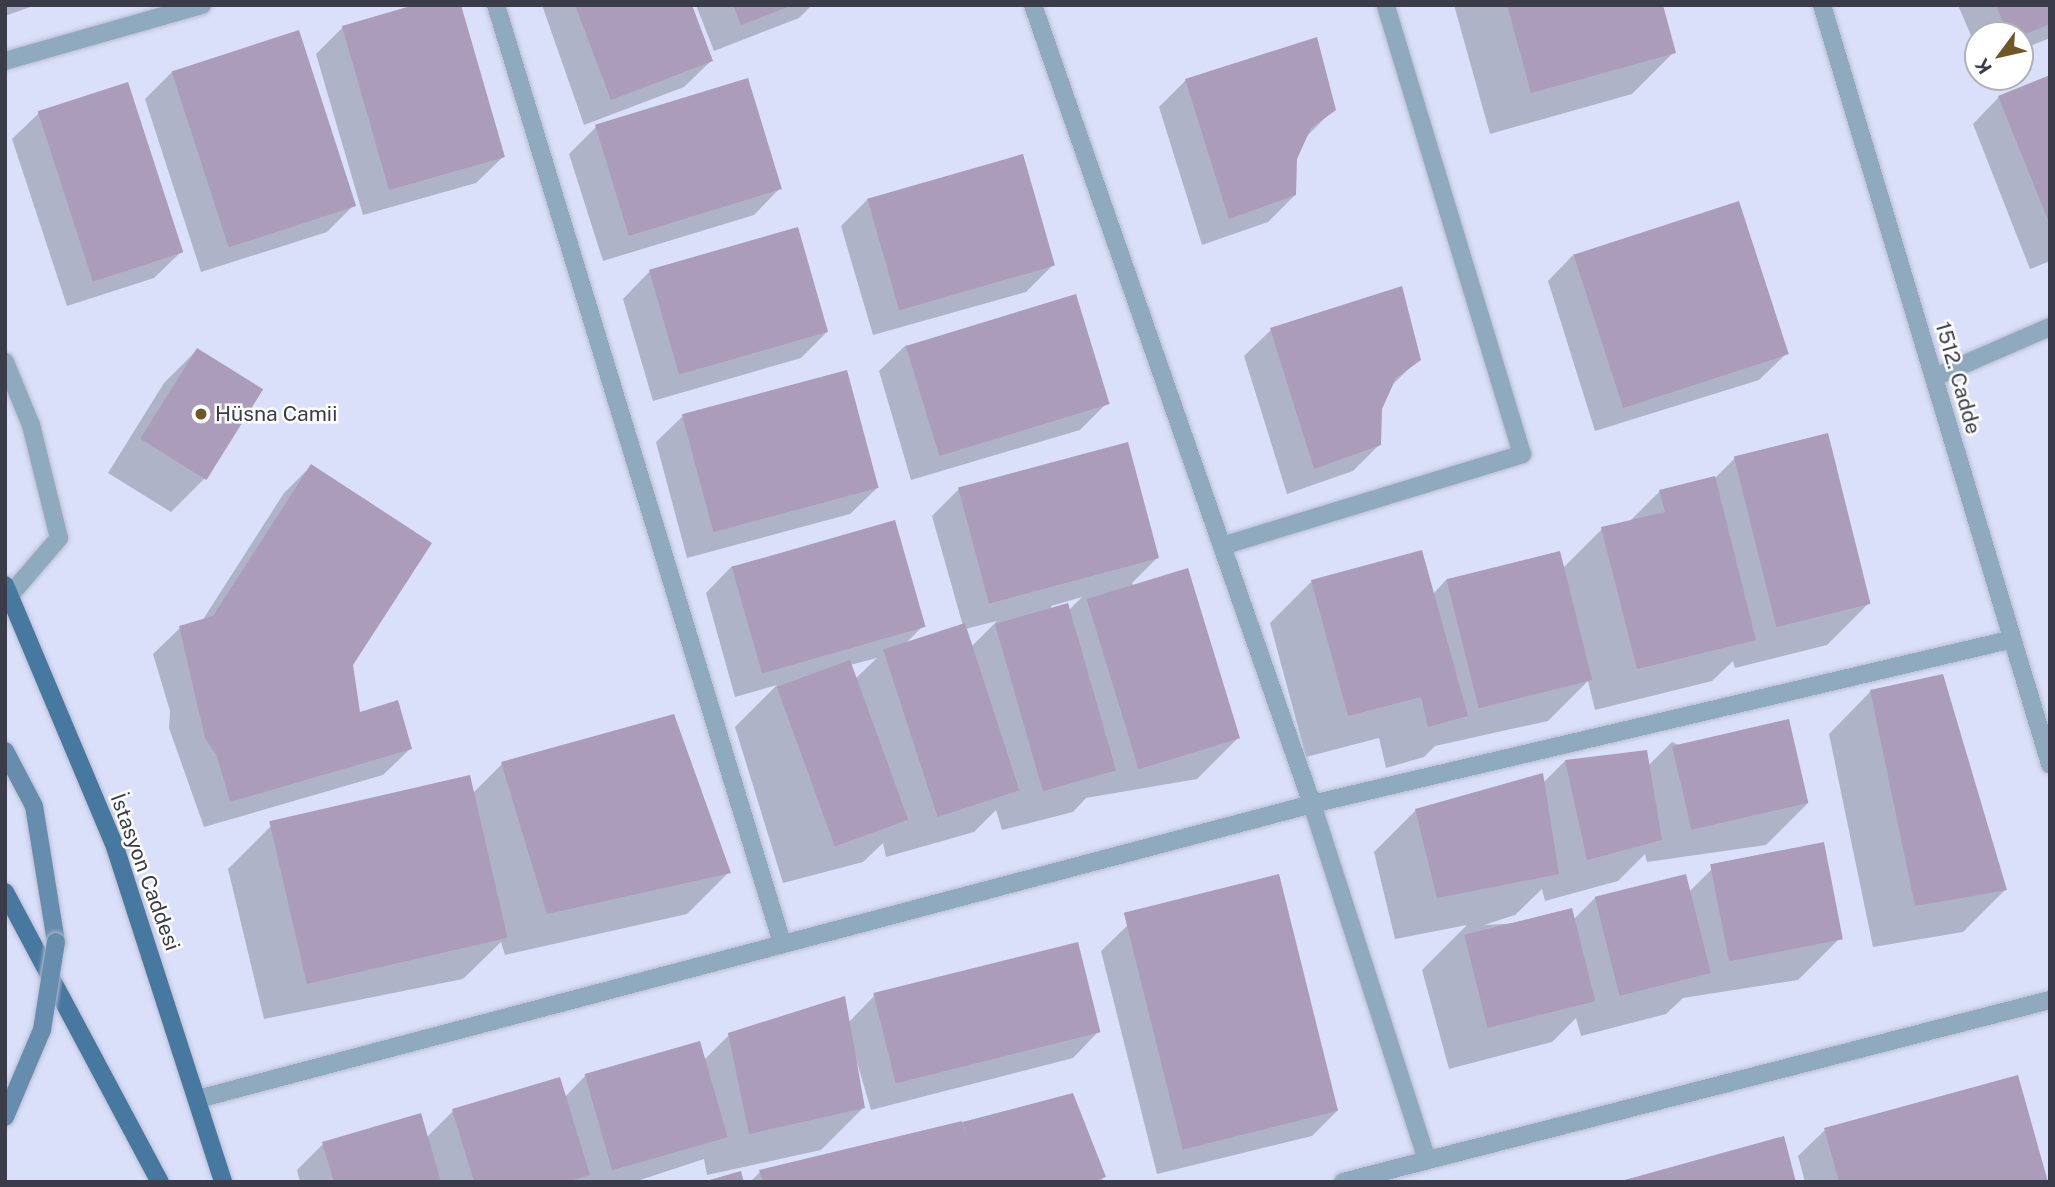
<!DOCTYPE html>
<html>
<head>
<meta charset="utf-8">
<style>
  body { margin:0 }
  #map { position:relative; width:2055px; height:1187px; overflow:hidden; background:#dbe0fa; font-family:"Public Sans",sans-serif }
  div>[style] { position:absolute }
  .shadow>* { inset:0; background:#0003 }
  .building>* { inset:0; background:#ab9cb9; transform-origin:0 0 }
  .roads { filter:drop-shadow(0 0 2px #b8bcd3) drop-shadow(0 0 2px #b8bcd3) }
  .minor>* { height:18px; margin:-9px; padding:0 9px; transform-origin:9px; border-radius:9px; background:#8fa9bf }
  .tertiary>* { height:18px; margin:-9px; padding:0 9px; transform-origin:9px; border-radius:9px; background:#8fa9bf }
  .secondary>* { height:18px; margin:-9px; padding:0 9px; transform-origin:9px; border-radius:9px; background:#668dad }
  .primary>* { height:18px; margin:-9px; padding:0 9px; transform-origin:9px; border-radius:9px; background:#47789f }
  .bridges { filter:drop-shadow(0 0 2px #b8bcd3) drop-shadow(0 0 2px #b8bcd3) }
  .secondary-bridge>* { height:18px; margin:-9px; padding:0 9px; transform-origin:9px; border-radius:9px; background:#668dad }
  .dots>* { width:19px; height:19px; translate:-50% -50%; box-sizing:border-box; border:4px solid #fff; border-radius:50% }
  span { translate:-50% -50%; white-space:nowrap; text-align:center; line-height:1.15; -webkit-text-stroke:5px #fff; paint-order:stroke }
  .street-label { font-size:21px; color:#3a3c49 }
  .poi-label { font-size:21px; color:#3a3c49 }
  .left { translate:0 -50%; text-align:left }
  .frame { position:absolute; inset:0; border:7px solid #3a3c49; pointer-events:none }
  .north { position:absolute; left:1964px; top:21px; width:70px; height:70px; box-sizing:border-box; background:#fff; border:2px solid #b0b1b6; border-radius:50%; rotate:237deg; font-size:19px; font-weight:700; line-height:28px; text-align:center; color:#3a3c49 }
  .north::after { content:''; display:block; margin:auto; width:24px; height:32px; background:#705527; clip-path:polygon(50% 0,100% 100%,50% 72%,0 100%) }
</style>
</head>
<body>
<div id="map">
  <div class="shadow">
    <div style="clip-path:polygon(5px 5px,36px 5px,5px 16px)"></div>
    <div style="clip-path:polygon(542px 5px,690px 5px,711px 61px,684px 87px,584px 125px)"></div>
    <div style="clip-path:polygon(696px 5px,812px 5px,799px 18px,714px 51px)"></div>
    <div style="clip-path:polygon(1454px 5px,1661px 5px,1674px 52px,1632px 94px,1490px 134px)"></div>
    <div style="clip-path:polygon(1958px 5px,2050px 5px,2050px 38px,2020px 50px,2020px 35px,1978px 35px,1978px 52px)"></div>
    <div style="clip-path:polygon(343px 27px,503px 157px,476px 183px,363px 215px,316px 54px)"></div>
    <div style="clip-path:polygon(172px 72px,354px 205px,327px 232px,201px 272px,145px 99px)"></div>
    <div style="clip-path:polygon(2050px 77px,2050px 261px,2030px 269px,1973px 124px,1999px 97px)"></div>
    <div style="clip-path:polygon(747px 80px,780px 188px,754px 215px,603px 261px,569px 154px,596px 127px)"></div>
    <div style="clip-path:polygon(1186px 80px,1334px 109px,1307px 136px,1295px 159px,1295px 195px,1268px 222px,1202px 245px,1159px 107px)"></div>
    <div style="clip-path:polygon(39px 113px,181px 252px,154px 278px,67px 306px,12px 139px)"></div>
    <div style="clip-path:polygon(868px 199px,1053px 265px,1026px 292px,873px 335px,841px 226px)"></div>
    <div style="clip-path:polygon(1574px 254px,1786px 354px,1759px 380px,1595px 431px,1548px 281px)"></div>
    <div style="clip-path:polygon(649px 272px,827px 332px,801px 358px,653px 401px,623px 299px)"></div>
    <div style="clip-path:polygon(1271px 330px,1419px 359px,1389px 388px,1380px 409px,1380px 444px,1353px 471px,1287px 494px,1244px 356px)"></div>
    <div style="clip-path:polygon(906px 345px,1107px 403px,1080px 430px,911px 480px,879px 371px)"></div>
    <div style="clip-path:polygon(197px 350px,260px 389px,204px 479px,171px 512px,108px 473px,164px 383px)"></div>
    <div style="clip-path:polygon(683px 416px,877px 488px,850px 514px,687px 558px,656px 442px)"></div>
    <div style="clip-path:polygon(1735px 458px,1869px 603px,1827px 645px,1735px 668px,1733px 661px,1712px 681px,1595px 710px,1588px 681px,1548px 721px,1435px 746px,1424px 757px,1386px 768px,1379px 738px,1306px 757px,1270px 623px,1312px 581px,1433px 594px,1447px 579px,1562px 569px,1602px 529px,1628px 523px,1660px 491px,1715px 478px)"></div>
    <div style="clip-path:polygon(311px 466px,358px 714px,410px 749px,383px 775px,204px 827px,169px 728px,170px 711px,153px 654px,180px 628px,202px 621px,284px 493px)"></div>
    <div style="clip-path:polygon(evenodd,959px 489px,1157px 558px,1132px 583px,1239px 737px,1197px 779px,1086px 798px,1073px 812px,1002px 830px,996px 810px,974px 832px,886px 857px,883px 843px,863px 862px,783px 883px,735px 727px,777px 685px,735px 697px,706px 593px,732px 566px,923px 626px,905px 644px,963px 626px,932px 516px,959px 489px,1082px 597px,1068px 611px,1051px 609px,1051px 606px,1082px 597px,959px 489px,997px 621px,971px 647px,965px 629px,997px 621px,959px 489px,877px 658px,855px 679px,850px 665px,877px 658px)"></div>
    <div style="clip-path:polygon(1871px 691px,2005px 890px,1963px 932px,1873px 947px,1829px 734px)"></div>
    <div style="clip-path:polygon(1672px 742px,1808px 803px,1766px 845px,1647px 862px,1645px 854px,1618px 881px,1545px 901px,1542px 889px,1515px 915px,1484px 925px,1573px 920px,1596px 897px,1689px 892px,1712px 869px,1840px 938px,1798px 980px,1683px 998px,1666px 1014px,1581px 1036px,1576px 1018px,1552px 1042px,1449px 1069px,1422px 970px,1467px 925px,1395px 939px,1374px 852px,1416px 810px,1543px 783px,1565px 761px,1645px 752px,1648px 766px)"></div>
    <div style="clip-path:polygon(502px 764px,729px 872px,687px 914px,505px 955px,501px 942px,463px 979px,264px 1019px,228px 869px,270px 827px,472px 794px)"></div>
    <div style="clip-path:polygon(1128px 925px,1338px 1110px,1312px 1136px,1157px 1174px,1101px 951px)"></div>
    <div style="clip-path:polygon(875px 995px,1099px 1031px,1073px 1058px,871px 1110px,853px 1049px,863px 1108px,821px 1150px,707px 1175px,704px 1159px,634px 1182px,300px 1182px,297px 1170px,323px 1144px,426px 1138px,453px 1111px,565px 1097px,586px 1075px,704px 1060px,729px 1035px,848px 1023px)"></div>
    <div style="clip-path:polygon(1072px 1095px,1104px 1177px,1100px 1182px,750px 1182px,760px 1172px)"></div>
    <div style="clip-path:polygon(1825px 1130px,2046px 1182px,1805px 1182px,1798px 1156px)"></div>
  </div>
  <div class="building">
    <div style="clip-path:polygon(414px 5px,461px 5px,505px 157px,389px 190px,342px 26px)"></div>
    <div style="clip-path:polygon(575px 5px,692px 5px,713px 61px,611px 100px)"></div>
    <div style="clip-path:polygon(733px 5px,793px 5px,741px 25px)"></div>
    <div style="clip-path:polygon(1507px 5px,1663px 5px,1676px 53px,1531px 93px)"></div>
    <div style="clip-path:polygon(1996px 5px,2050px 5px,2050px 24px,2020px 36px,2008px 35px)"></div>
    <div style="left:299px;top:30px;width:185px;height:134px;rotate:72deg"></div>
    <div style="clip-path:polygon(1317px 37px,1336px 110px,1311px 128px,1297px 159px,1296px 195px,1229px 219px,1185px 79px)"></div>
    <div style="clip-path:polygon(2050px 75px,2050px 225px,1998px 96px)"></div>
    <div style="left:748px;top:78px;width:116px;height:160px;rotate:73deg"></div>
    <div style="left:128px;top:82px;width:179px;height:95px;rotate:72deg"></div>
    <div style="left:1023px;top:154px;width:116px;height:162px;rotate:74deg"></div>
    <div style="left:1739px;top:201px;width:161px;height:174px;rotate:72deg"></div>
    <div style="left:798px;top:227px;width:109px;height:155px;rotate:74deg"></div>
    <div style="clip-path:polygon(1402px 286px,1421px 360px,1396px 378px,1382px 409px,1381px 445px,1314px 469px,1270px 328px)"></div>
    <div style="left:1076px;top:294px;width:115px;height:178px;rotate:73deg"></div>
    <div style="left:197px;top:348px;width:78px;height:107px;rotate:32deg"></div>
    <div style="left:847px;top:370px;width:122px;height:171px;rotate:75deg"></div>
    <div style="left:1828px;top:433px;width:176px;height:97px;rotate:76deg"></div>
    <div style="left:1128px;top:442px;width:120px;height:176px;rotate:75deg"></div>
    <div style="clip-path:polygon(311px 464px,432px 543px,353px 665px,360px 712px,398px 700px,412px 749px,230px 802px,217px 756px,205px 738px,179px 626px,213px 616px)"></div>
    <div style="clip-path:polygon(1715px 476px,1756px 640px,1637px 669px,1601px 527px,1665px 512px,1659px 490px)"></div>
    <div style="left:895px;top:520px;width:111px;height:170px;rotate:74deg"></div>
    <div style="clip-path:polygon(1422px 550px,1468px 716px,1428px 727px,1421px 697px,1348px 716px,1311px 580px)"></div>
    <div style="left:1560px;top:551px;width:133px;height:117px;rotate:76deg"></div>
    <div style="left:1188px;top:568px;width:178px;height:106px;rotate:73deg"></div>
    <div style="left:1068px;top:603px;width:174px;height:76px;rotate:74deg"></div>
    <div style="left:965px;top:623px;width:176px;height:86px;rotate:72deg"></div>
    <div style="left:850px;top:660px;width:170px;height:78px;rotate:70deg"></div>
    <div style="clip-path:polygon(1943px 674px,2007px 890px,1915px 906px,1870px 690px)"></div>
    <div style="clip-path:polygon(674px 714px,731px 873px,547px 914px,501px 762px)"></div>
    <div style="left:1789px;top:719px;width:86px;height:120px;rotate:77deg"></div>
    <div style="clip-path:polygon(1647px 750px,1662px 840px,1587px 860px,1565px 760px)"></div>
    <div style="clip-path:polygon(1543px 773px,1559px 874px,1437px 898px,1415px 809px)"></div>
    <div style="left:470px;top:775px;width:167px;height:206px;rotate:77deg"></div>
    <div style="left:1824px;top:842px;width:99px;height:116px;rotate:79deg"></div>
    <div style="left:1279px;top:874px;width:244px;height:160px;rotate:76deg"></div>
    <div style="left:1686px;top:874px;width:102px;height:94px;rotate:76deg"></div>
    <div style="left:1572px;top:908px;width:96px;height:111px;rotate:76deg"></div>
    <div style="left:1078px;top:942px;width:93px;height:211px;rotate:76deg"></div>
    <div style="clip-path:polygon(845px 996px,865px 1108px,749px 1134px,728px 1033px)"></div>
    <div style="left:700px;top:1041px;width:100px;height:120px;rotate:74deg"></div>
    <div style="clip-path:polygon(2018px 1075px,2048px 1182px,1839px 1182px,1824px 1128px)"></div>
    <div style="clip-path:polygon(560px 1077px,590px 1175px,566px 1182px,474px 1182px,452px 1109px)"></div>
    <div style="clip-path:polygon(1073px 1093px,1106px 1177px,1090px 1182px,763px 1182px,759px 1170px,962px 1121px,968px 1141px,963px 1122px)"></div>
    <div style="clip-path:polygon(421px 1113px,441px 1182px,334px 1182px,322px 1142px)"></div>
    <div style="clip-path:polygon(1784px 1136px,1796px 1182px,1621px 1182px,1621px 1181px)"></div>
    <div style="clip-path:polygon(741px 1171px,744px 1182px,706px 1182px,706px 1181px)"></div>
  </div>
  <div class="roads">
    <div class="minor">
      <div style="left:496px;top:5px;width:981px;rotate:73.04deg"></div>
      <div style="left:1033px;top:5px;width:846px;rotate:70.75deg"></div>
      <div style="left:1312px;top:804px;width:374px;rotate:72.1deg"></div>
      <div style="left:5px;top:61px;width:205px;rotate:-15.9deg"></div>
      <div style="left:5px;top:362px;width:68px;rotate:67.6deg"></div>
      <div style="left:31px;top:425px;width:116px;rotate:76.1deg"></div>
      <div style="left:59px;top:538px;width:74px;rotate:130.6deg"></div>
      <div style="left:1935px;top:377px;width:125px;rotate:-23.5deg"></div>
      <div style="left:1222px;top:546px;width:314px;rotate:-17deg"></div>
      <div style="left:1522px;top:454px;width:469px;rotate:-106.9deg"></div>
      <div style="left:198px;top:1099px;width:1152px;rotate:-14.83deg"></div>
      <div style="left:1312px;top:804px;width:716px;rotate:-13.24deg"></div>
      <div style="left:1343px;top:1182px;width:730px;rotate:-14.44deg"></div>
    </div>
    <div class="tertiary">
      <div style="left:1822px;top:5px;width:793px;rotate:73.28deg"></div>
    </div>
    <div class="secondary">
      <div style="left:5px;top:751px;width:62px;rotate:62.2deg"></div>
      <div style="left:34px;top:806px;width:138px;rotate:80.8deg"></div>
    </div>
    <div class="primary">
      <div style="left:5px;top:585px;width:284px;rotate:67.2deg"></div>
      <div style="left:115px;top:847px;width:352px;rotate:72.1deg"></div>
      <div style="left:5px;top:892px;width:329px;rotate:61.9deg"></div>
    </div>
  </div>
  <div class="bridges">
    <div class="secondary-bridge">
      <div style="left:5px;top:1117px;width:95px;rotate:-67deg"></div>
      <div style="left:42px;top:1030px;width:89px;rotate:-81deg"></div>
    </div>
  </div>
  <div class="dots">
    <div style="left:201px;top:414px;background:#705527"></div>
  </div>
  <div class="street-label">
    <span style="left:1958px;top:378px;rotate:74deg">1512. Cadde</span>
    <span style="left:145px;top:872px;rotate:70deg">İstasyon Caddesi</span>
  </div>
  <div class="poi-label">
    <span class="left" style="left:215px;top:414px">Hüsna Camii</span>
  </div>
  <div class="frame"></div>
  <div class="north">K</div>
</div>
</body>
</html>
